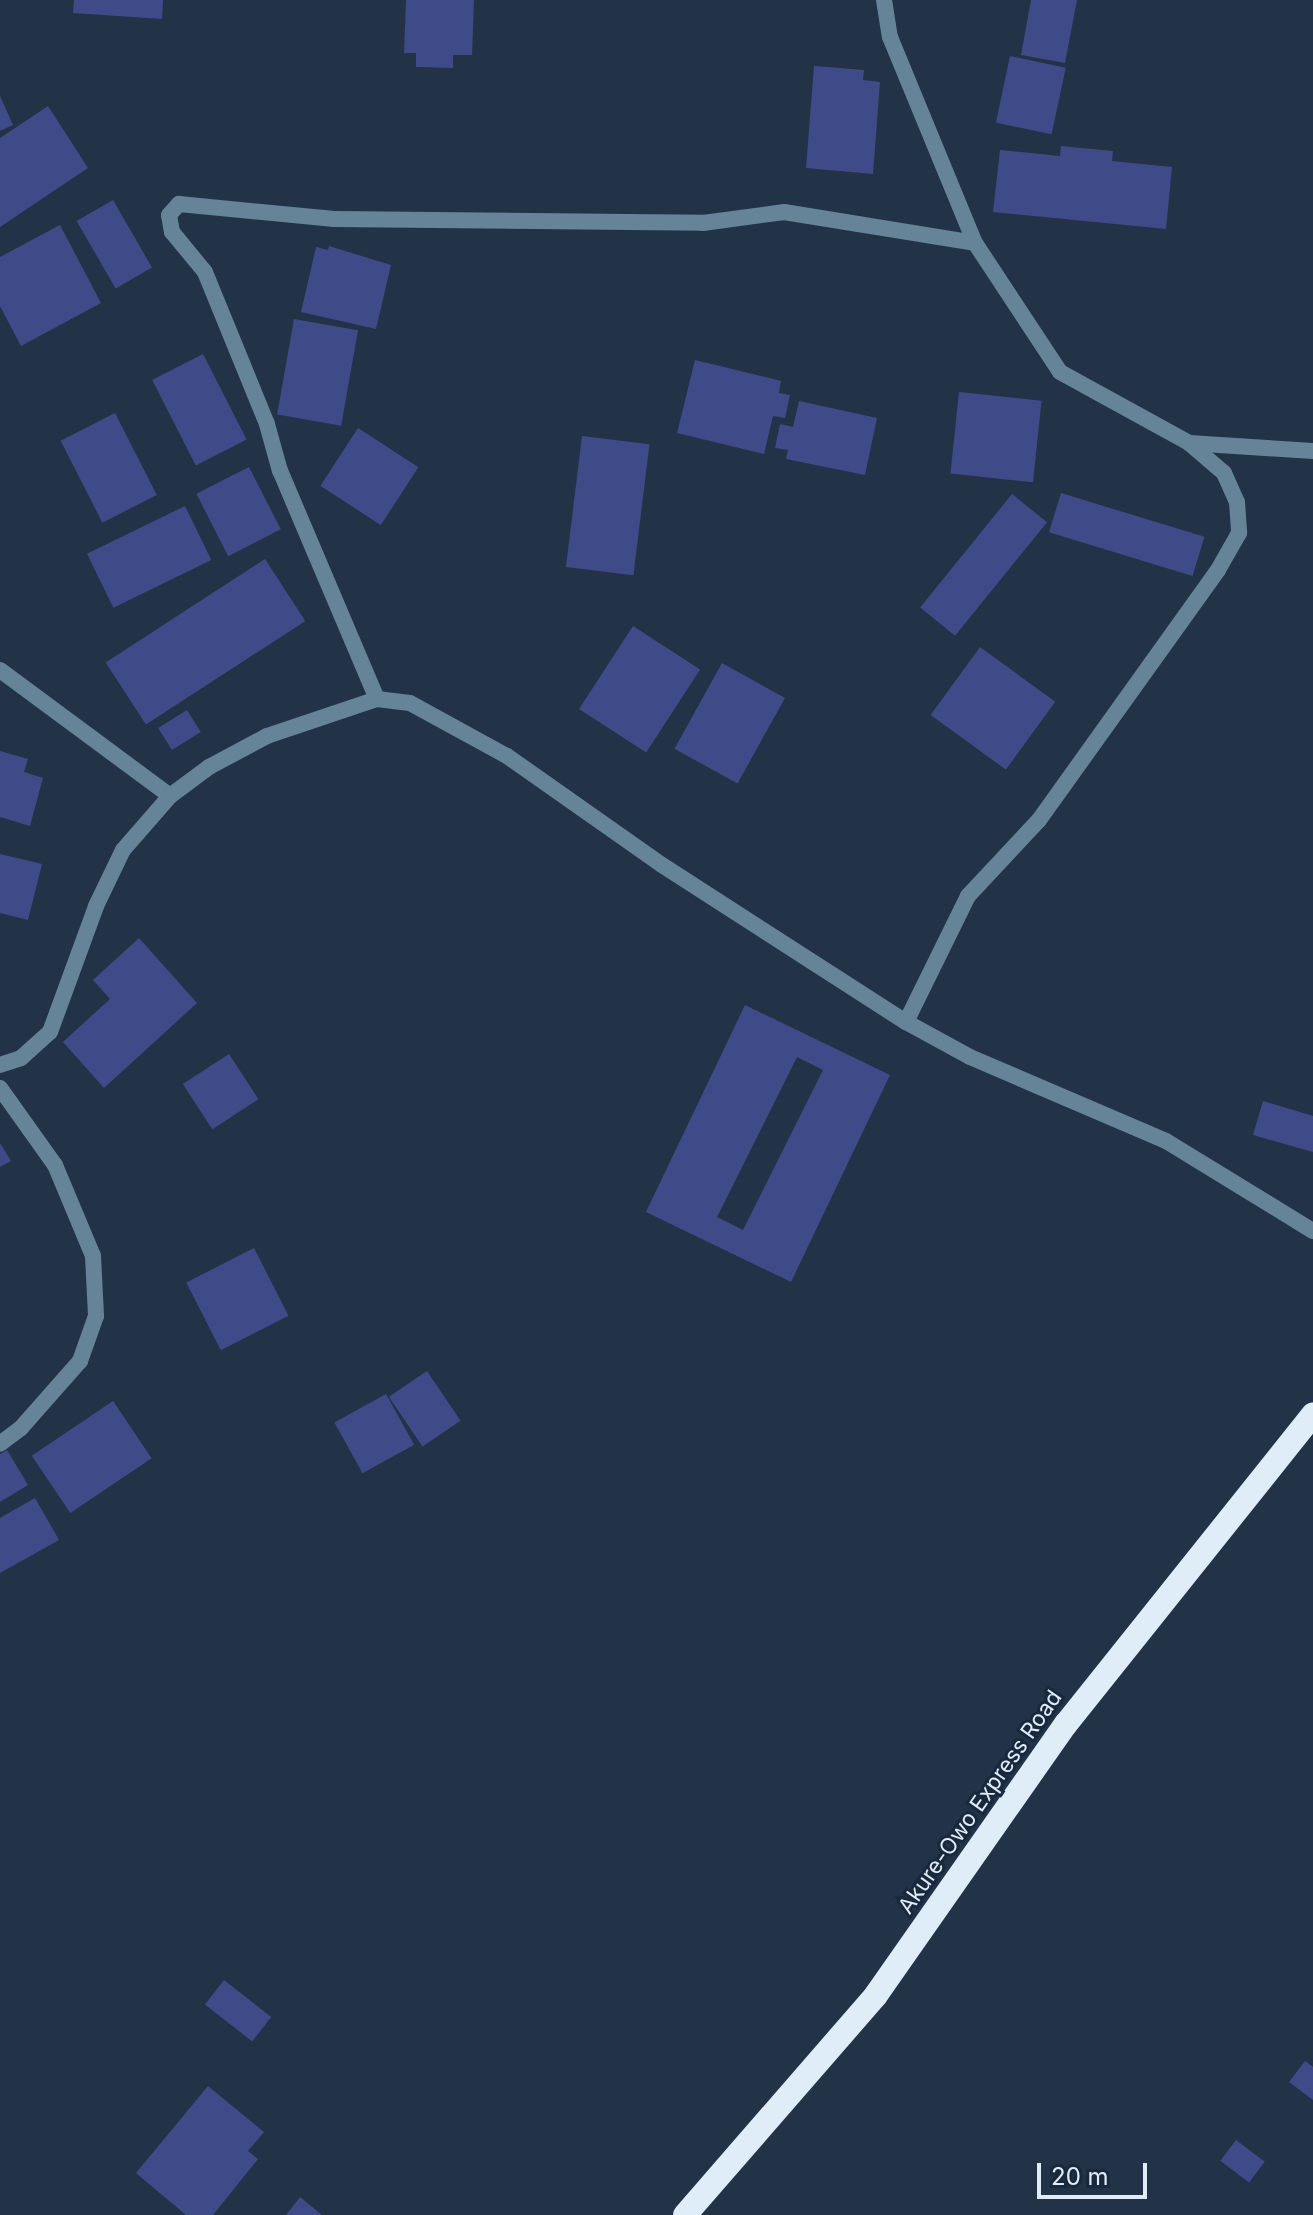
<!DOCTYPE html>
<html>
<head>
<meta charset="utf-8">
<style>
  body { margin:0 }
  #map { position:relative; width:1313px; height:2215px; overflow:hidden; background:#223347; font-family:Inter,sans-serif }
  div>[style] { position:absolute }
  .building>* { inset:0; background:#3e4b88; transform-origin:0 0 }
  .street>* { height:16px; margin:-8px; padding:0 8px; transform-origin:8px; border-radius:8px; background:#658497 }
  .highway>* { height:24px; margin:-12px; padding:0 12px; transform-origin:12px; border-radius:12px; background:#deedf7 }
  span { translate:-50% -50%; white-space:nowrap; text-align:center; line-height:1.15; -webkit-text-stroke:6px #19293d; paint-order:stroke }
  .street-label { font-size:22px; color:#e1ecf9 }
  .scale { position:absolute; left:1037px; top:2163px; width:110px; height:36px; box-sizing:border-box; border:4px solid #e1ecf9; border-top:0; padding-left:10px; font-size:24px; line-height:28px; white-space:nowrap; color:#e1ecf9; -webkit-text-stroke:6px #19293d; paint-order:stroke }
</style>
</head>
<body>
<div id="map">
  <div class="building">
    <div style="clip-path:polygon(74px 0,163px 0,162px 19px,73px 13px)"></div>
    <div style="clip-path:polygon(406px 0,474px 0,472px 55px,453px 55px,453px 68px,416px 67px,416px 53px,404px 53px)"></div>
    <div style="clip-path:polygon(1031px 0,1077px 0,1065px 63px,1021px 55px)"></div>
    <div style="left:1010px;top:56px;width:57px;height:68px;rotate:12deg"></div>
    <div style="clip-path:polygon(814px 66px,864px 70px,863px 80px,880px 82px,873px 174px,806px 168px)"></div>
    <div style="clip-path:polygon(0 96px,13px 125px,0 131px)"></div>
    <div style="clip-path:polygon(48px 106px,88px 168px,0 227px,0 138px)"></div>
    <div style="clip-path:polygon(1061px 146px,1113px 151px,1112px 161px,1172px 167px,1166px 229px,993px 212px,1000px 150px,1060px 156px)"></div>
    <div style="left:113px;top:200px;width:78px;height:42px;rotate:60deg"></div>
    <div style="clip-path:polygon(60px 225px,101px 303px,21px 346px,0 306px,0 257px)"></div>
    <div style="clip-path:polygon(329px 246px,391px 265px,376px 329px,301px 312px,316px 247px,328px 250px)"></div>
    <div style="left:294px;top:319px;width:65px;height:97px;rotate:10deg"></div>
    <div style="left:203px;top:354px;width:96px;height:57px;rotate:63deg"></div>
    <div style="clip-path:polygon(695px 360px,781px 381px,779px 393px,790px 395px,785px 418px,773px 416px,764px 454px,677px 433px)"></div>
    <div style="left:959px;top:392px;width:83px;height:82px;rotate:6deg"></div>
    <div style="clip-path:polygon(799px 401px,877px 418px,865px 475px,786px 459px,788px 450px,775px 448px,780px 424px,793px 427px)"></div>
    <div style="left:115px;top:413px;width:92px;height:61px;rotate:63deg"></div>
    <div style="left:358px;top:428px;width:72px;height:69px;rotate:33deg"></div>
    <div style="left:582px;top:436px;width:68px;height:132px;rotate:7deg"></div>
    <div style="left:249px;top:467px;width:70px;height:59px;rotate:63deg"></div>
    <div style="left:1061px;top:493px;width:150px;height:41px;rotate:17deg"></div>
    <div style="left:1012px;top:494px;width:45px;height:146px;rotate:39deg"></div>
    <div style="left:185px;top:506px;width:60px;height:109px;rotate:64deg"></div>
    <div style="left:265px;top:559px;width:74px;height:190px;rotate:57deg"></div>
    <div style="left:633px;top:626px;width:80px;height:99px;rotate:33deg"></div>
    <div style="left:980px;top:647px;width:93px;height:84px;rotate:36deg"></div>
    <div style="left:722px;top:663px;width:72px;height:98px;rotate:29deg"></div>
    <div style="left:187px;top:710px;width:26px;height:34px;rotate:58deg"></div>
    <div style="clip-path:polygon(0 751px,28px 759px,24px 772px,43px 778px,30px 826px,0 817px)"></div>
    <div style="clip-path:polygon(0 854px,42px 864px,28px 920px,0 913px)"></div>
    <div style="clip-path:polygon(139px 938px,197px 1003px,104px 1088px,63px 1042px,110px 999px,93px 980px)"></div>
    <div style="clip-path:polygon(evenodd,745px 1005px,890px 1075px,791px 1282px,646px 1212px,745px 1005px,797px 1057px,823px 1070px,743px 1230px,717px 1217px,797px 1057px)"></div>
    <div style="left:229px;top:1054px;width:54px;height:55px;rotate:57deg"></div>
    <div style="clip-path:polygon(1263px 1101px,1313px 1116px,1313px 1152px,1253px 1135px)"></div>
    <div style="clip-path:polygon(0 1143px,11px 1161px,0 1167px)"></div>
    <div style="left:254px;top:1248px;width:76px;height:76px;rotate:63deg"></div>
    <div style="left:427px;top:1371px;width:60px;height:46px;rotate:56deg"></div>
    <div style="left:386px;top:1394px;width:58px;height:59px;rotate:61deg"></div>
    <div style="left:113px;top:1401px;width:69px;height:98px;rotate:56deg"></div>
    <div style="clip-path:polygon(7px 1450px,28px 1485px,0 1502px,0 1454px)"></div>
    <div style="clip-path:polygon(35px 1498px,59px 1540px,0 1573px,0 1518px)"></div>
    <div style="left:224px;top:1980px;width:60px;height:31px;rotate:38deg"></div>
    <div style="clip-path:polygon(1305px 2061px,1313px 2067px,1313px 2100px,1289px 2082px)"></div>
    <div style="clip-path:polygon(208px 2086px,264px 2132px,248px 2151px,258px 2159px,213px 2215px,186px 2215px,136px 2173px)"></div>
    <div style="left:1236px;top:2140px;width:36px;height:26px;rotate:37deg"></div>
    <div style="clip-path:polygon(300px 2197px,322px 2215px,286px 2215px)"></div>
  </div>
  <div class="street">
    <div style="left:884px;top:0;width:37px;rotate:81deg"></div>
    <div style="left:890px;top:37px;width:223px;rotate:67.6deg"></div>
    <div style="left:975px;top:243px;width:154px;rotate:56.6deg"></div>
    <div style="left:1060px;top:372px;width:147px;rotate:28.8deg"></div>
    <div style="left:1189px;top:443px;width:46px;rotate:40.6deg"></div>
    <div style="left:1224px;top:473px;width:32px;rotate:66deg"></div>
    <div style="left:1237px;top:502px;width:31px;rotate:86deg"></div>
    <div style="left:1239px;top:533px;width:43px;rotate:119.6deg"></div>
    <div style="left:1218px;top:570px;width:307px;rotate:125.6deg"></div>
    <div style="left:1039px;top:820px;width:104px;rotate:133.1deg"></div>
    <div style="left:968px;top:896px;width:140px;rotate:116.2deg"></div>
    <div style="left:1189px;top:443px;width:124px;rotate:3.7deg"></div>
    <div style="left:0;top:670px;width:212px;rotate:36.5deg"></div>
    <div style="left:377px;top:699px;width:248px;rotate:-113deg"></div>
    <div style="left:280px;top:471px;width:49px;rotate:-105.5deg"></div>
    <div style="left:267px;top:424px;width:164px;rotate:-112.2deg"></div>
    <div style="left:205px;top:272px;width:52px;rotate:-129.5deg"></div>
    <div style="left:172px;top:232px;width:17px;rotate:-100deg"></div>
    <div style="left:169px;top:215px;width:15px;rotate:-48deg"></div>
    <div style="left:179px;top:204px;width:156px;rotate:5.5deg"></div>
    <div style="left:334px;top:219px;width:369px;rotate:0.6deg"></div>
    <div style="left:703px;top:223px;width:82px;rotate:-7.7deg"></div>
    <div style="left:784px;top:212px;width:193px;rotate:9.2deg"></div>
    <div style="left:0;top:1065px;width:22px;rotate:-18deg"></div>
    <div style="left:21px;top:1058px;width:39px;rotate:-42deg"></div>
    <div style="left:50px;top:1032px;width:134px;rotate:-69.9deg"></div>
    <div style="left:96px;top:906px;width:62px;rotate:-64.3deg"></div>
    <div style="left:123px;top:850px;width:72px;rotate:-49deg"></div>
    <div style="left:170px;top:796px;width:49px;rotate:-36.6deg"></div>
    <div style="left:209px;top:767px;width:66px;rotate:-28.1deg"></div>
    <div style="left:267px;top:736px;width:116px;rotate:-18.6deg"></div>
    <div style="left:377px;top:699px;width:33px;rotate:7deg"></div>
    <div style="left:410px;top:703px;width:111px;rotate:28.7deg"></div>
    <div style="left:507px;top:756px;width:189px;rotate:35.1deg"></div>
    <div style="left:662px;top:865px;width:290px;rotate:32.8deg"></div>
    <div style="left:906px;top:1022px;width:73px;rotate:28.7deg"></div>
    <div style="left:970px;top:1057px;width:213px;rotate:23.2deg"></div>
    <div style="left:1166px;top:1141px;width:172px;rotate:31.5deg"></div>
    <div style="left:0;top:1088px;width:95px;rotate:54.5deg"></div>
    <div style="left:55px;top:1165px;width:99px;rotate:67.3deg"></div>
    <div style="left:93px;top:1256px;width:60px;rotate:87.1deg"></div>
    <div style="left:96px;top:1316px;width:48px;rotate:109.6deg"></div>
    <div style="left:80px;top:1361px;width:89px;rotate:131.4deg"></div>
    <div style="left:21px;top:1428px;width:26px;rotate:143deg"></div>
  </div>
  <div class="highway">
    <div style="left:685px;top:2215px;width:291px;rotate:-49deg"></div>
    <div style="left:876px;top:1995px;width:331px;rotate:-55deg"></div>
    <div style="left:1066px;top:1724px;width:396px;rotate:-51.4deg"></div>
  </div>
  <div class="street-label">
    <span style="left:980px;top:1802px;rotate:-55deg">Akure-Owo Express Road</span>
  </div>
  <div class="scale">20 m</div>
</div>
</body>
</html>
